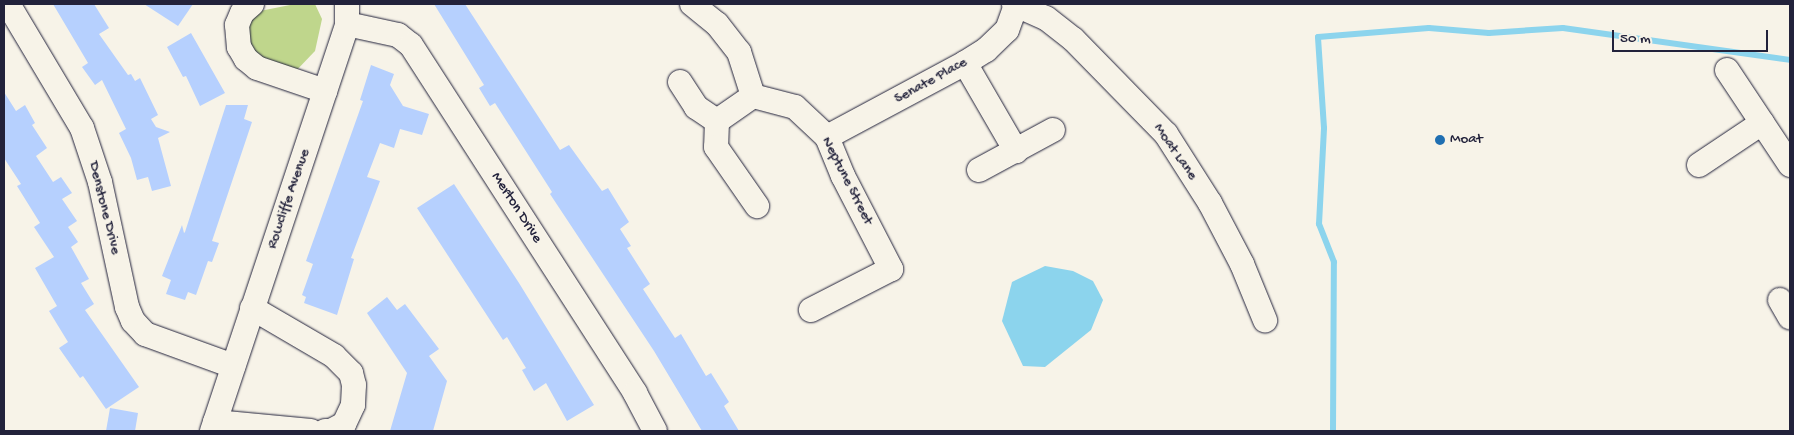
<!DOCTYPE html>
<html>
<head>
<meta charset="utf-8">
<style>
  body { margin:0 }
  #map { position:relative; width:1794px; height:435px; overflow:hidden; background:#f7f3e8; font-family:"Gochi Hand",sans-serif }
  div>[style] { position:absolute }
  .green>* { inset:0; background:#bfd68c }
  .water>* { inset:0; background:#8cd4ed }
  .stream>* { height:6px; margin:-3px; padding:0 3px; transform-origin:3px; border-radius:3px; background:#8cd4ed }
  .building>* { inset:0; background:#b6d0fe }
  .roads { filter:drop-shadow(0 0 1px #22223b) drop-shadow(0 0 1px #22223b) }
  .street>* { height:24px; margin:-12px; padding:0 12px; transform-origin:12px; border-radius:12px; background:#f7f3e8 }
  .dots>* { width:14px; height:14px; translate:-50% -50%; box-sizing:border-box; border:2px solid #f7f3e8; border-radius:50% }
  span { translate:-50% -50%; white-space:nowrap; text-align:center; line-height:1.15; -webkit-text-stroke:4px #f7f3e8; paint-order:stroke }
  .street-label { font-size:15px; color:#22223b }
  .poi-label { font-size:15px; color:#22223b }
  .left { translate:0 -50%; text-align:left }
  .frame { position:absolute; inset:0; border:5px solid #22223b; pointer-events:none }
  .scale { position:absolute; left:1612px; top:30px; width:156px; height:22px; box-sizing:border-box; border:2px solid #22223b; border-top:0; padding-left:6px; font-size:15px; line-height:18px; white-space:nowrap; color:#22223b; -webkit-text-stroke:4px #f7f3e8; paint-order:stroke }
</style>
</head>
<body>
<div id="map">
  <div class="green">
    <div style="clip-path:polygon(295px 4px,315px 4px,322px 19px,315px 51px,293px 74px,255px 55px,243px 34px,255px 12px)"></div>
  </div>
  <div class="water">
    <div style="clip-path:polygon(1045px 266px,1073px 271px,1093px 281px,1103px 300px,1091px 330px,1045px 367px,1023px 366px,1002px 321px,1012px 282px)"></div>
  </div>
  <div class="stream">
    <div style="left:1333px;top:431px;width:169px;rotate:-89.7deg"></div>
    <div style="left:1334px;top:262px;width:41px;rotate:-111.5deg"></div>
    <div style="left:1319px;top:224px;width:96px;rotate:-87deg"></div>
    <div style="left:1324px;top:128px;width:91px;rotate:-93.8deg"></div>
    <div style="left:1318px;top:37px;width:111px;rotate:-4.6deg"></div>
    <div style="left:1429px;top:28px;width:60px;rotate:4.8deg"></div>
    <div style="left:1489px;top:33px;width:74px;rotate:-3.9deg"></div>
    <div style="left:1563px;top:28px;width:229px;rotate:8deg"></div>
  </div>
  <div class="building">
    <div style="clip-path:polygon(53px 4px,94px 4px,109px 28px,99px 34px,128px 75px,131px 74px,135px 81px,140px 78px,158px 115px,151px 119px,156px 127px,170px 132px,158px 138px,171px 186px,152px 191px,148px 177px,137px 180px,131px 158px,119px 133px,126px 129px,102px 80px,95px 85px,82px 67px,88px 63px)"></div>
    <div style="clip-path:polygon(144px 4px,193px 4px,178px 26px)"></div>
    <div style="clip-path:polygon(434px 4px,465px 4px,560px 150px,569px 145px,602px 191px,608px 188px,629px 222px,620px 229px,631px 246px,627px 248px,650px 284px,643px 289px,675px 338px,681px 334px,706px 376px,711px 373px,729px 402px,724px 406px,739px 431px,702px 431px,654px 351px,550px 194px,552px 192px,495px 103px,490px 106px,479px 88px,484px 85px)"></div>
    <div style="clip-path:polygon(191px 33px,225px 93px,200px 106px,186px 76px,183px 77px,167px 47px)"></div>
    <div style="clip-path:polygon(371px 65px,394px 74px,390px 85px,403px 106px,429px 114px,422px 135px,400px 129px,394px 148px,380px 143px,367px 177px,380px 181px,351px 258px,354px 259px,337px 315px,304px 303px,306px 297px,302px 295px,313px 264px,306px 261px,363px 101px,360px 100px)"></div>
    <div style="clip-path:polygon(4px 92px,16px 111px,25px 105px,35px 123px,32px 125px,47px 148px,36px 156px,53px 182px,61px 177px,72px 193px,62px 199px,77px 221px,68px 227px,78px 242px,71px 247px,89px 279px,81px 283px,94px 304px,85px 310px,139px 387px,106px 409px,83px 376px,80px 378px,59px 348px,68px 342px,49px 311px,57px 306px,35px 268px,54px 257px,34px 227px,40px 223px,17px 186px,21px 184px,4px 158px)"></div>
    <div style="clip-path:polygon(226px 105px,248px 105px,244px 119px,252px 122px,212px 241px,219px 243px,212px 262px,208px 261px,196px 295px,188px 292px,185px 300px,166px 294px,171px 280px,162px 276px,182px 225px,184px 233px,185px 232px)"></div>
    <div style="clip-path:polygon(454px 184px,519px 283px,594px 405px,567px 421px,546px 383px,534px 391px,522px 370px,526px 368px,507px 337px,503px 340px,417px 208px)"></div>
    <div style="clip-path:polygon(387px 297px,397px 310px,405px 304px,439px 349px,429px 356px,447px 381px,433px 431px,390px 431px,407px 373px,367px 313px)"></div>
    <div style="clip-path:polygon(110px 408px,138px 413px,135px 431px,106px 431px)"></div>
  </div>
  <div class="roads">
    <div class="street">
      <div style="left:8px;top:4px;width:144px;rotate:59.2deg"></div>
      <div style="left:82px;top:128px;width:57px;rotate:71.6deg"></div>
      <div style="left:100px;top:182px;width:128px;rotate:77.8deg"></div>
      <div style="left:127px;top:307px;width:15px;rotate:67deg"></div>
      <div style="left:133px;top:321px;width:18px;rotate:47deg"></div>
      <div style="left:145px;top:334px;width:94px;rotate:20deg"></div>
      <div style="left:252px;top:4px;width:13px;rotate:138deg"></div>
      <div style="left:242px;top:13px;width:13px;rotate:113deg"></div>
      <div style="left:237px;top:25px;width:22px;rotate:85deg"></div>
      <div style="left:239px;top:47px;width:14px;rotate:60deg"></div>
      <div style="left:246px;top:59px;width:14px;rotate:39deg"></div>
      <div style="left:257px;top:68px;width:72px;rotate:18.7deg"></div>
      <div style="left:692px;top:4px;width:32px;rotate:39deg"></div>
      <div style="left:717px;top:24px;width:36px;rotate:52deg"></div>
      <div style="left:739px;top:52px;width:46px;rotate:72.3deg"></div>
      <div style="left:753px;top:96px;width:43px;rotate:14.7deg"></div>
      <div style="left:795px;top:107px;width:44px;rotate:43.2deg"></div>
      <div style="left:827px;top:137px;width:42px;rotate:67.7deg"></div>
      <div style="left:843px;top:176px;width:105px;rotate:62.7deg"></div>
      <div style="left:891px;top:269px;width:90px;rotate:152.9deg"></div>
      <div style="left:1014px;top:4px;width:35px;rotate:24deg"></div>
      <div style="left:1046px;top:18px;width:34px;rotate:38deg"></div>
      <div style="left:1073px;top:39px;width:133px;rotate:45.6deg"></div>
      <div style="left:1166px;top:134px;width:82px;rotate:57.5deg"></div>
      <div style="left:1210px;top:203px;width:69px;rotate:62.3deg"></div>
      <div style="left:1242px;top:264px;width:61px;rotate:67.7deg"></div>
      <div style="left:347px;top:24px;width:52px;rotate:12.2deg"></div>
      <div style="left:398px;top:35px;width:16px;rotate:38deg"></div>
      <div style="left:411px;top:45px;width:414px;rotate:57.2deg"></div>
      <div style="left:635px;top:393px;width:43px;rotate:62.2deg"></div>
      <div style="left:965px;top:63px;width:102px;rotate:59.9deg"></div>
      <div style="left:1727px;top:70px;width:114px;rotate:56.4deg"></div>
      <div style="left:680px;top:82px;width:30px;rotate:57deg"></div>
      <div style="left:696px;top:107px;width:25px;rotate:34deg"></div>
      <div style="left:753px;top:96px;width:44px;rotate:145.2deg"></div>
      <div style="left:717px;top:121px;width:26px;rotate:92deg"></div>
      <div style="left:716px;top:147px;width:72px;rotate:55.2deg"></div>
      <div style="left:827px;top:137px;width:157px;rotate:-28.2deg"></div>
      <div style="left:965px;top:63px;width:25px;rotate:-32deg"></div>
      <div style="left:986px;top:50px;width:29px;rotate:-44deg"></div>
      <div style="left:1007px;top:30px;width:27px;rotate:-70deg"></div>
      <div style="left:1699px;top:165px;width:76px;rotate:-33.7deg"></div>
      <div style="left:979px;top:170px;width:84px;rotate:-28.4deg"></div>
      <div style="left:1780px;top:300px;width:20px;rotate:60deg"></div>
      <div style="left:252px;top:308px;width:95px;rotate:30.3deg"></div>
      <div style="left:334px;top:356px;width:24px;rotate:45deg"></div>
      <div style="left:351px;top:373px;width:12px;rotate:76deg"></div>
      <div style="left:354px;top:385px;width:20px;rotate:93deg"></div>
      <div style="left:353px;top:405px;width:21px;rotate:115deg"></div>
      <div style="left:344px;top:424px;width:15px;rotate:152deg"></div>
      <div style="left:331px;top:431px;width:6px;rotate:180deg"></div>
      <div style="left:215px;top:422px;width:96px;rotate:5.4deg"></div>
      <div style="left:212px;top:431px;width:429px;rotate:-71.6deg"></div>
      <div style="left:347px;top:24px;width:20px;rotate:-90deg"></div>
    </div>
  </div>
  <div class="dots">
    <div style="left:1440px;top:140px;background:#1f6fb2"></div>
  </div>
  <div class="street-label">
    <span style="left:931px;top:81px;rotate:-29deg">Senate Place</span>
    <span style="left:1175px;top:152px;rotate:55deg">Moat Lane</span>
    <span style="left:847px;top:181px;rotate:63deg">Neptune Street</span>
    <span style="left:289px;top:199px;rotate:-71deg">Rowcliffe Avenue</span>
    <span style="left:104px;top:208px;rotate:76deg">Denstone Drive</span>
    <span style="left:516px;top:208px;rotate:57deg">Merton Drive</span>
  </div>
  <div class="poi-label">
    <span class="left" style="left:1450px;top:140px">Moat</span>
  </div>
  <div class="frame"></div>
  <div class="scale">50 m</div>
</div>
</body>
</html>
